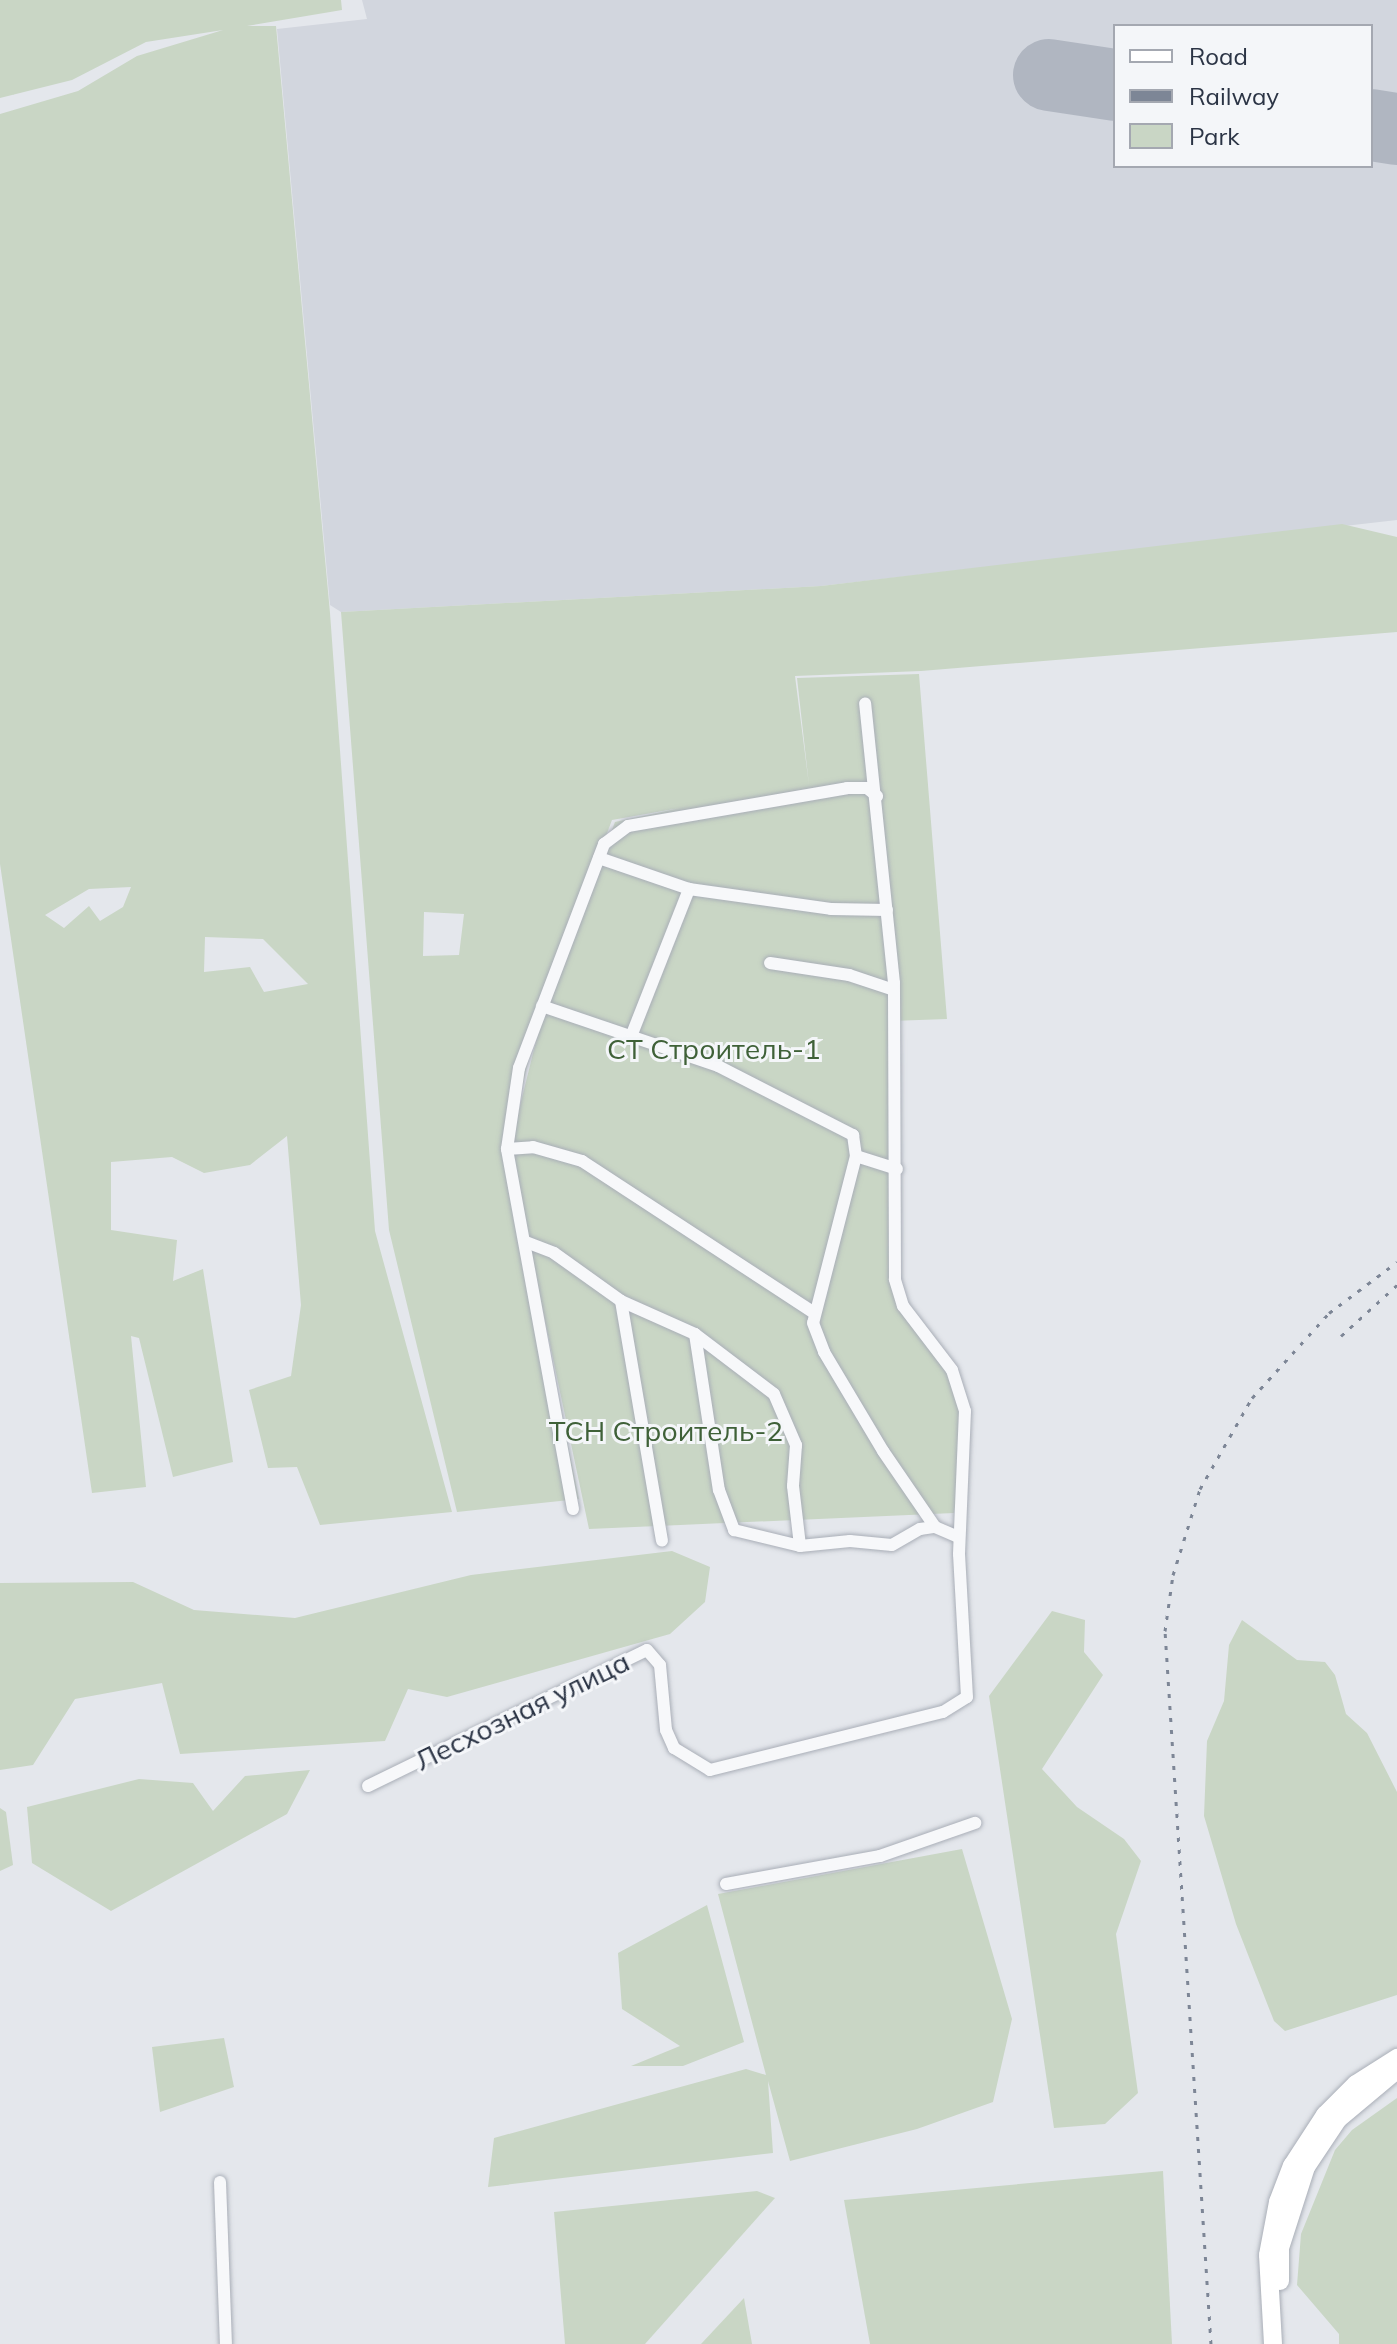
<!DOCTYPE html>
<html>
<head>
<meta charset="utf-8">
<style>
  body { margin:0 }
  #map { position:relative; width:1397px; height:2344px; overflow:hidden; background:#e4e7ec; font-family:Mulish,sans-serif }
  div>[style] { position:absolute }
  .built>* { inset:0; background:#d2d6de }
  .green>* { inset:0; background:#c9d6c5 }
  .runway>* { height:72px; margin:-36px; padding:0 36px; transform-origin:36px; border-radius:36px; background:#b0b6c1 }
  .roads { filter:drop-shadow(0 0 2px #a9aeb7) drop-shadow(0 0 2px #a9aeb7) }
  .street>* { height:12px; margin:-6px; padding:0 6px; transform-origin:6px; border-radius:6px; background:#f7f8fa }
  .primary>* { height:18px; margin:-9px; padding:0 9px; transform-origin:9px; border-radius:9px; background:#fff }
  .rail>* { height:3px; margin-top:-1.5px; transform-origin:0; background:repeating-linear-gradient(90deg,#7d8696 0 4px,transparent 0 12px) }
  span { translate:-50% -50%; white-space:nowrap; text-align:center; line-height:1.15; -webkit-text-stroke:6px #f4f6f9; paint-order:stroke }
  .park-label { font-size:28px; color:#3f6138 }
  .street-label { font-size:28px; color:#2b3445 }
  .legend { position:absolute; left:1113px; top:24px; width:260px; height:144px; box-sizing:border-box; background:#f4f6f9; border:2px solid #a4a8b1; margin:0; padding:10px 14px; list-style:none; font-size:24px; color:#2b3445 }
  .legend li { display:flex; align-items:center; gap:16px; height:40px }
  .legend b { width:40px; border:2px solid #a4a8b1 }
</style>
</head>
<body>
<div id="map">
  <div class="built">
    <div style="clip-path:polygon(evenodd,362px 0,1397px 0,1397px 520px,821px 586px,341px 612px,330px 605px,277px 29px,367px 19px,362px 0,1115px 26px,1371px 26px,1371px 166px,1115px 166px,1115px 26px)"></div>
  </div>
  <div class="green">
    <div style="clip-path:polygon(evenodd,0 0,341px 0,342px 10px,247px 26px,276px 26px,330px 613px,375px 1231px,452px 1512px,320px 1525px,297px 1467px,268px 1468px,249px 1390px,291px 1376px,301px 1305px,287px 1136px,250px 1165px,204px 1173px,172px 1157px,111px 1162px,111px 1230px,177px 1240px,173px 1281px,203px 1269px,233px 1462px,173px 1477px,139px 1338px,131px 1336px,146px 1487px,92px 1493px,0 864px,0 114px,78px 91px,137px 56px,223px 30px,146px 42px,72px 80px,0 98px,0 0,131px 887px,123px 907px,100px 921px,89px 906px,64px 928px,45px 915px,89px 889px,131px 887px,0 0,205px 937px,263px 939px,308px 984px,264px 992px,250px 967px,204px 972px,205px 937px)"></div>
    <div style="clip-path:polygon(evenodd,1342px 524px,1397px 537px,1397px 632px,921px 671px,795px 676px,809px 785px,797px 678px,919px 674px,947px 1019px,891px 1021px,894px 1166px,854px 1153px,811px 1323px,822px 1354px,854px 1407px,826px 1351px,815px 1313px,826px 1298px,858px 1158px,894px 1170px,893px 1280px,901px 1308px,951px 1369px,963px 1411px,965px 1455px,954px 1513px,589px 1529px,529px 1245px,553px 1254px,618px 1302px,693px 1336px,752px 1376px,771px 1394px,794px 1447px,799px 1444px,775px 1393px,755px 1373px,695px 1332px,621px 1298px,555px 1250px,528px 1240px,510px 1146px,544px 1009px,615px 822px,680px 808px,612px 820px,542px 1005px,507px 1149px,579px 1499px,457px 1512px,389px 1230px,341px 612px,821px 586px,1342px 524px,424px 912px,464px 914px,459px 955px,423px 956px,424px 912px)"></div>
    <div style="clip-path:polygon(672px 1551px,710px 1567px,705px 1602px,670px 1634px,447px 1697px,408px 1689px,385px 1741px,180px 1754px,162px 1683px,75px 1699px,33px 1765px,0 1770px,0 1583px,133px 1582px,194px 1610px,295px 1618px,471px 1575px)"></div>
    <div style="clip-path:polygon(1052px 1611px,1085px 1620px,1084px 1652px,1103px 1675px,1042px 1769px,1077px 1807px,1124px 1839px,1141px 1861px,1116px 1934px,1138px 2093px,1105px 2124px,1054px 2128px,989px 1696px)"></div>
    <div style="clip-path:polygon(1242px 1620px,1297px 1660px,1325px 1662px,1335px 1675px,1346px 1714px,1367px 1733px,1397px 1792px,1397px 1995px,1285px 2031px,1274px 2021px,1236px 1924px,1204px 1816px,1207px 1741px,1224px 1701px,1229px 1645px)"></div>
    <div style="clip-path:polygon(310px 1770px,287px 1814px,111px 1911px,32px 1863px,27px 1807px,139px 1779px,193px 1783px,213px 1811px,245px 1776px)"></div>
    <div style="clip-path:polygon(0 1808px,6px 1812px,13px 1865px,0 1871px)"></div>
    <div style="clip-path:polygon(962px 1849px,1012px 2019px,993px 2102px,917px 2129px,790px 2161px,768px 2081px,773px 2153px,488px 2187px,494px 2138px,746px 2069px,766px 2075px,718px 1894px)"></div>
    <div style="clip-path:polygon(707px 1905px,744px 2042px,683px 2066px,631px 2066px,680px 2046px,622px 2009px,618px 1953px)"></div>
    <div style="clip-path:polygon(224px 2038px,234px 2087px,160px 2112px,152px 2047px)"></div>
    <div style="clip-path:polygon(1397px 2098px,1397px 2344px,1339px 2344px,1339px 2334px,1297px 2285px,1301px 2234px,1335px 2150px,1352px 2130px)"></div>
    <div style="clip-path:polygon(1163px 2171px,1172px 2344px,870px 2344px,844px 2200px)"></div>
    <div style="clip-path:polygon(757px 2191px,775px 2198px,645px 2344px,565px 2344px,554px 2212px)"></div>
    <div style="clip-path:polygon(744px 2298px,752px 2344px,701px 2344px)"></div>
  </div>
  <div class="runway">
    <div style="left:1049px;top:75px;width:67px;rotate:8.6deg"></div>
    <div style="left:1371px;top:125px;width:26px;rotate:9deg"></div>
  </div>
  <div class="roads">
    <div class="street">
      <div style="left:599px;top:858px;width:95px;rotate:19deg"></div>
      <div style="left:689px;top:889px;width:143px;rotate:8deg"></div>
      <div style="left:831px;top:909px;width:56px;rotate:1deg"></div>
      <div style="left:770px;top:963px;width:80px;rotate:8.6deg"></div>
      <div style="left:849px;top:975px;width:47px;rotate:18.4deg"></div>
      <div style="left:542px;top:1006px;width:186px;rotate:18.8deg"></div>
      <div style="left:718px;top:1066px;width:152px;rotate:27.1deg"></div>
      <div style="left:853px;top:1135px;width:21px;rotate:82deg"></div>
      <div style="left:856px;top:1156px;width:172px;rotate:104.4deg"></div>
      <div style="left:813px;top:1323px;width:31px;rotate:69deg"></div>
      <div style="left:824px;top:1352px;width:115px;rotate:59.2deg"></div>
      <div style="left:883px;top:1451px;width:92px;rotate:55.6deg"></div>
      <div style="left:935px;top:1527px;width:26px;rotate:23deg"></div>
      <div style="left:632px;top:1034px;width:156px;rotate:-68.5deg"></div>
      <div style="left:507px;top:1149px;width:26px;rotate:-4deg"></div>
      <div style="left:533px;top:1147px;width:51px;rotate:15.9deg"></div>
      <div style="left:582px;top:1161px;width:276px;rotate:33.2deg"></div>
      <div style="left:856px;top:1156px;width:43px;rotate:17.6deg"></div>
      <div style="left:526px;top:1242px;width:30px;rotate:21deg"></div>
      <div style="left:554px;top:1253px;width:82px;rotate:35.6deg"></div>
      <div style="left:621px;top:1301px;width:81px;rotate:24deg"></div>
      <div style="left:695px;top:1334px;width:99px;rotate:37.2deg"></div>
      <div style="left:774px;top:1394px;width:56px;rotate:66.7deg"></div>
      <div style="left:796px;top:1445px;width:41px;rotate:94.2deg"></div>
      <div style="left:793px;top:1486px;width:60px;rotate:83.3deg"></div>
      <div style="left:621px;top:1301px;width:243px;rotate:80.3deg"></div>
      <div style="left:695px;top:1334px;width:158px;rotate:81.3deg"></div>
      <div style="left:719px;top:1490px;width:43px;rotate:69.4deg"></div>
      <div style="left:734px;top:1530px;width:68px;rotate:13.6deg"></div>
      <div style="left:800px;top:1546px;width:50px;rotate:-5.7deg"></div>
      <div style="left:850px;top:1541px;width:42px;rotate:5.4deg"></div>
      <div style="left:892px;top:1545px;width:32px;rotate:-30deg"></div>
      <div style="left:920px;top:1529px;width:15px;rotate:-8deg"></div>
      <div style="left:573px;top:1509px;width:366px;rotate:-100.4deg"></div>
      <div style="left:507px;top:1149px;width:82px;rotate:-81.6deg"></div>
      <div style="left:519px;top:1068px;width:240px;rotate:-69.2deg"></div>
      <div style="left:604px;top:844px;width:30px;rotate:-37deg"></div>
      <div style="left:628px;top:826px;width:222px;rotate:-9.8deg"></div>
      <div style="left:847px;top:788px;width:20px"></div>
      <div style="left:867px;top:788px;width:13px;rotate:39deg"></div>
      <div style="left:368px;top:1786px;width:310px;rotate:-26deg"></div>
      <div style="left:647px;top:1650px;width:20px;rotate:49deg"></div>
      <div style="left:660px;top:1665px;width:65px;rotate:84.7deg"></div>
      <div style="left:666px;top:1730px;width:20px;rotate:66deg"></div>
      <div style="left:674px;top:1748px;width:42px;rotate:31.4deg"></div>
      <div style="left:710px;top:1770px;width:240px;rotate:-14deg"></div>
      <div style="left:943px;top:1712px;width:28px;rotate:-32deg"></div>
      <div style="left:967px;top:1697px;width:143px;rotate:-93.2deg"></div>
      <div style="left:959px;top:1554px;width:143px;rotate:-87.6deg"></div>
      <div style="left:965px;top:1411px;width:43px;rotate:-107.6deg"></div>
      <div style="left:952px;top:1370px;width:81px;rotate:-127.4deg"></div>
      <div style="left:903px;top:1306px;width:28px;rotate:-107deg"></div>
      <div style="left:895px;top:1279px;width:296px;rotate:-90.2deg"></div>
      <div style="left:894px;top:983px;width:281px;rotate:-95.9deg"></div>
      <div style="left:726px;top:1884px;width:157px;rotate:-10.3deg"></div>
      <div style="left:880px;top:1856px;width:101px;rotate:-19.2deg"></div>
      <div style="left:220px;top:2182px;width:162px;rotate:87.9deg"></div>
    </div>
    <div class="primary">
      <div style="left:1280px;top:2281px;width:33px;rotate:-90deg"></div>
      <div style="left:1280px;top:2248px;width:85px;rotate:-72.2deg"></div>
      <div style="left:1306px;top:2167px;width:58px;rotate:-56.3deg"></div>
      <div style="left:1338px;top:2119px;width:70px;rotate:-39.8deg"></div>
      <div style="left:1273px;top:2344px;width:89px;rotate:-93.2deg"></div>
      <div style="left:1268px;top:2255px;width:54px;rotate:-79.3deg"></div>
      <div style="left:1278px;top:2202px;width:39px;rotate:-69deg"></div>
      <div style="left:1292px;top:2166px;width:61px;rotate:-57.1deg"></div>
      <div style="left:1325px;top:2115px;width:44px;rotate:-45deg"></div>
      <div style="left:1356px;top:2084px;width:49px;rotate:-32.4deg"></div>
    </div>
  </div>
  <div class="rail">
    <div style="left:1341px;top:1336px;width:76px;rotate:-42.3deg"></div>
    <div style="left:1211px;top:2344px;width:714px;rotate:-93.69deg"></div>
    <div style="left:1165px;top:1631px;width:57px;rotate:-81.9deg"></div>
    <div style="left:1173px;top:1575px;width:90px;rotate:-72.6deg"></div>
    <div style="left:1200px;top:1489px;width:105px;rotate:-60.3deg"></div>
    <div style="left:1252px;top:1398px;width:115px;rotate:-47.8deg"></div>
    <div style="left:1329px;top:1313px;width:85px;rotate:-36.9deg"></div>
  </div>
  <div class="park-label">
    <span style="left:714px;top:1049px">СТ Строитель-1</span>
    <span style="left:666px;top:1431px">ТСН Строитель-2</span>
  </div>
  <div class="street-label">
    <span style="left:522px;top:1711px;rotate:-26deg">Лесхозная улица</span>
  </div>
  <ul class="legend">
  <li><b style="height:10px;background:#fff"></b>Road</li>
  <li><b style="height:10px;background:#7d8696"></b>Railway</li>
  <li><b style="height:22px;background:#c9d6c5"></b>Park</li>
  </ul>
</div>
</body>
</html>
